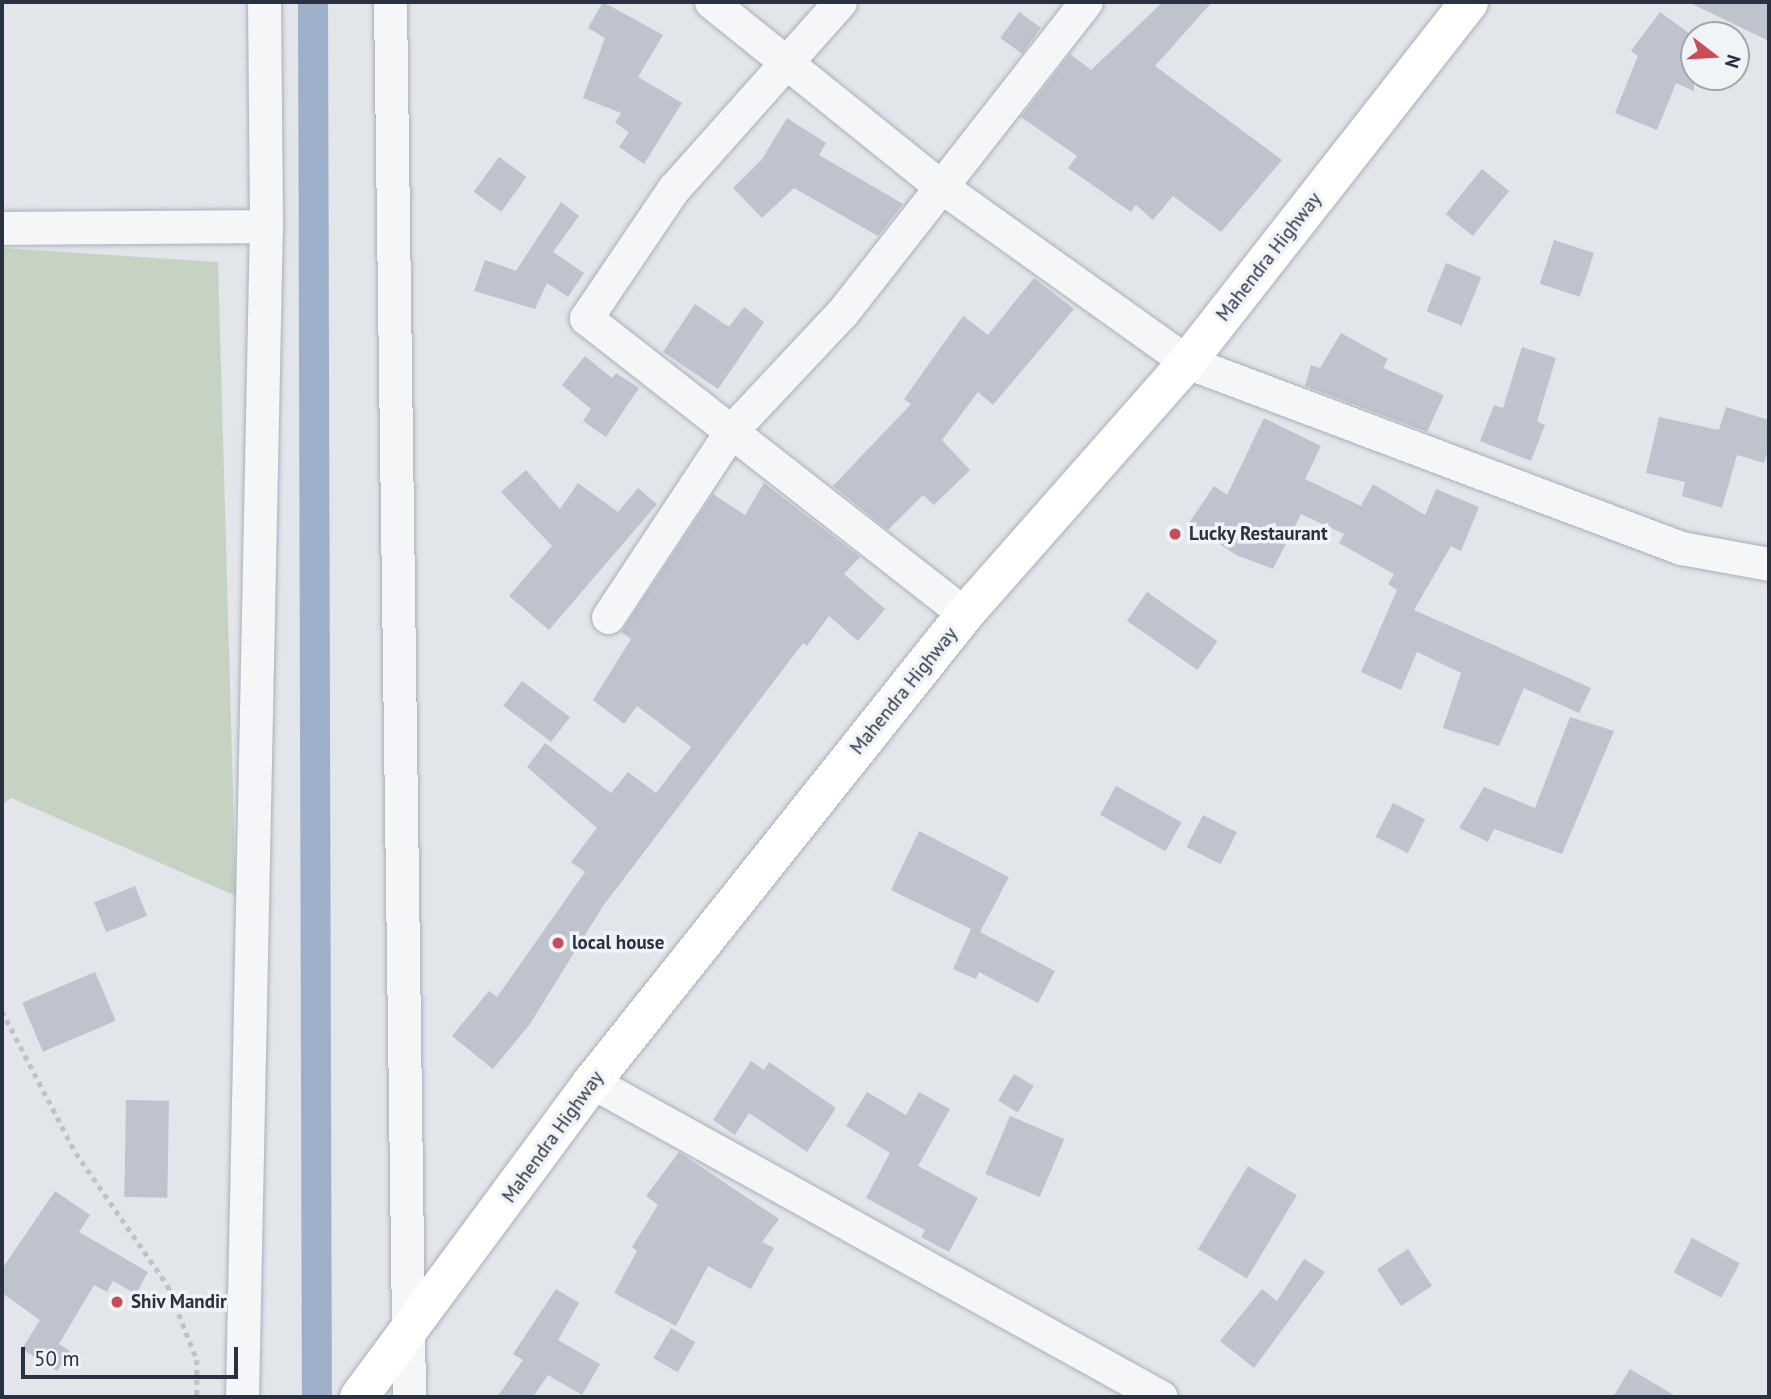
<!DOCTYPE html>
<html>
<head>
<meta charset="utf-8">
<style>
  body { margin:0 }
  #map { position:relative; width:1771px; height:1399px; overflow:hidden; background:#e2e5ea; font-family:"PT Sans",sans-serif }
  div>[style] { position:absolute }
  .green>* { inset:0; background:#c6d3c3 }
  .canal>* { height:30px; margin:-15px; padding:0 15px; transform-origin:15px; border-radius:15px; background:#9eb0c9 }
  .building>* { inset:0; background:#bfc3cd; transform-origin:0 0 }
  .path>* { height:4.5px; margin-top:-2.25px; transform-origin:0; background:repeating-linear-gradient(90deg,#bfc3c8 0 5px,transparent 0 10px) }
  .roads { filter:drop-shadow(0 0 2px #abafb7) drop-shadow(0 0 2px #abafb7) }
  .street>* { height:33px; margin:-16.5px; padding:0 16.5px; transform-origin:16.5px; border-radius:16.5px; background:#f4f6f8 }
  .highway>* { height:38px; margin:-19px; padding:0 19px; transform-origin:19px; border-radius:19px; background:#fff }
  .dots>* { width:19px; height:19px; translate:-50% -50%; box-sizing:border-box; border:4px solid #f1f4f7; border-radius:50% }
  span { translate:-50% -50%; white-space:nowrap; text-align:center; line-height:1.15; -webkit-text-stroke:7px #f1f4f7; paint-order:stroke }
  .street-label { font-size:19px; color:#2a3141 }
  .poi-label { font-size:19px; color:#2a3141; font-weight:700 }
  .left { translate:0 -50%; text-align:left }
  .frame { position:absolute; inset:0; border:4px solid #2a3141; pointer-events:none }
  .north { position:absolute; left:1680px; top:21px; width:70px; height:70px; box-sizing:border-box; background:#f1f4f7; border:2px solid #a1a6ae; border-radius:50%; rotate:107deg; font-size:19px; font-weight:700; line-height:28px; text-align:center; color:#2a3141 }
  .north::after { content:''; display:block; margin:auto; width:24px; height:32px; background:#cb4b57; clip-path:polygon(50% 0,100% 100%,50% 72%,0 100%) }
  .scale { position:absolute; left:21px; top:1347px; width:217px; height:32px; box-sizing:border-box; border:4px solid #2a3141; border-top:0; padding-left:9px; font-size:21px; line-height:24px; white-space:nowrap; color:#2a3141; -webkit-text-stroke:5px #f1f4f7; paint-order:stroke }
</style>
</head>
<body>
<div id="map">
  <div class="green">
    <div style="clip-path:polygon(2px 248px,218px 262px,236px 896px,11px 798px,2px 804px)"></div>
  </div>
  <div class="canal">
    <div style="left:313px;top:2px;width:1395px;rotate:89.84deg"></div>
  </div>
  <div class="building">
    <div style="clip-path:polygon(603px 2px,663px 35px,638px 77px,682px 103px,644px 164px,619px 147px,629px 132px,615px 123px,621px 113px,583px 98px,605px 38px,588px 28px)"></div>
    <div style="clip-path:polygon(1163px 2px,1212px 2px,1155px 66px,1282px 160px,1221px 232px,1173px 196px,1153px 220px,1136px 205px,1131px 212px,1068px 168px,1077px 156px,1021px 117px,1070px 54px,1091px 70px)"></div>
    <div style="clip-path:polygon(1688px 2px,1769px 2px,1769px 41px)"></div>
    <div style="left:1019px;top:12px;width:27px;height:32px;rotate:36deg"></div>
    <div style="clip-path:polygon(1660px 12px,1694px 37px,1694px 91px,1676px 83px,1657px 130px,1615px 113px,1638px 56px,1631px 51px)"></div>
    <div style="clip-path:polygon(787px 118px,826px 143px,819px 155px,903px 204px,878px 236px,794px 188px,762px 218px,733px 188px,762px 159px)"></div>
    <div style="left:499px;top:157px;width:34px;height:43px;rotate:36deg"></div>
    <div style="left:1482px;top:169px;width:35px;height:58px;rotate:39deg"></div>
    <div style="clip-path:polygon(561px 202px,579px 216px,553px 252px,584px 273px,568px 297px,547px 283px,535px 309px,474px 291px,485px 260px,516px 271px)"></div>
    <div style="left:1554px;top:240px;width:42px;height:46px;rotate:18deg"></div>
    <div style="left:1446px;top:263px;width:38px;height:52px;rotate:22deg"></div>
    <div style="clip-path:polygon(1034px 278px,1074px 309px,993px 405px,978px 392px,942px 440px,970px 470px,934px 505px,923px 495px,888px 530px,833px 486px,911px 404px,904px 399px,963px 316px,988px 335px)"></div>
    <div style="clip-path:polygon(695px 304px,729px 327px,744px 307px,764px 322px,718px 389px,663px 352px)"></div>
    <div style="clip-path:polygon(1341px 333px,1388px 359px,1383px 368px,1444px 395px,1427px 432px,1305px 386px,1311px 365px,1320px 368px)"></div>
    <div style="clip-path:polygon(1522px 347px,1556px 358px,1537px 421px,1545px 425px,1531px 461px,1480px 441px,1494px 405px,1503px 408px)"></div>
    <div style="clip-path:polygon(585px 356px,612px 378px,616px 373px,639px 388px,606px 437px,583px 421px,591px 409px,562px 385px)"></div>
    <div style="clip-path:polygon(1726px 407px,1769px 420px,1769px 447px,1764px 463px,1737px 455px,1722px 508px,1682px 496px,1685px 482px,1646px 473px,1659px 417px,1719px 430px)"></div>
    <div style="clip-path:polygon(1264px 418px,1321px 446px,1305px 479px,1361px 506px,1373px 484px,1425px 515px,1436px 489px,1479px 507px,1461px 551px,1451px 546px,1414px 610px,1591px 688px,1579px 713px,1524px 688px,1499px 746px,1443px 728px,1461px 673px,1417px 652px,1401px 690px,1361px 672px,1397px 590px,1388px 584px,1394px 574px,1339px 543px,1344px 534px,1301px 514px,1273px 569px,1236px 555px,1189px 523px,1214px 486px,1227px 495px)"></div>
    <div style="clip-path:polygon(526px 470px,560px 509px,578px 483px,618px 512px,638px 488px,657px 504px,549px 630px,509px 596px,552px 546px,501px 492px)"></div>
    <div style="clip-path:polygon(764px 483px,860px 557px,844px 574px,885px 609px,858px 641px,829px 616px,807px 646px,803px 643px,603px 906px,530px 1024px,493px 1069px,452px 1036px,489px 991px,497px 997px,585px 872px,571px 862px,597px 828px,527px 767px,545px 743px,611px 793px,628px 772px,656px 793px,691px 747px,637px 706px,624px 724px,593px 700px,631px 639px,621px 632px,713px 494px,745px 515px)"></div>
    <div style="left:1147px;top:592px;width:86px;height:35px;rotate:35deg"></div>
    <div style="left:522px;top:681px;width:60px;height:31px;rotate:37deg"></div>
    <div style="clip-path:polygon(1570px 717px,1614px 731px,1562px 854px,1494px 829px,1488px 842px,1459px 828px,1484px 787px,1535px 808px)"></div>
    <div style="left:1116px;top:786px;width:75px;height:33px;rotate:29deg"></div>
    <div style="left:1393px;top:803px;width:36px;height:38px;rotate:27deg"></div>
    <div style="left:1203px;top:815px;width:38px;height:36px;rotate:27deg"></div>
    <div style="clip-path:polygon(919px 831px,1009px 877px,980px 932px,1055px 971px,1038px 1003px,979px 972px,976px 979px,953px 969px,971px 929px,891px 890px)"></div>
    <div style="left:135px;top:886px;width:32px;height:44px;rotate:68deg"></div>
    <div style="left:95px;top:972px;width:53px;height:79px;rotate:67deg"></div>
    <div style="clip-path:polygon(751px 1061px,764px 1070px,769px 1062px,836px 1108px,807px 1152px,749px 1113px,735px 1135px,713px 1120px)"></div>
    <div style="left:1014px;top:1074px;width:23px;height:31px;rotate:31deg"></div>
    <div style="clip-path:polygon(867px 1092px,906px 1115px,919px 1092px,950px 1109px,918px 1166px,978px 1198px,949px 1252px,921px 1237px,925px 1230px,866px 1198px,890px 1153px,846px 1126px)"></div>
    <div style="left:126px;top:1100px;width:43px;height:97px;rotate:1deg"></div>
    <div style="left:1010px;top:1116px;width:59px;height:63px;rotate:23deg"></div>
    <div style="clip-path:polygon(679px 1152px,779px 1219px,762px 1242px,774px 1248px,751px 1289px,708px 1266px,676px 1326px,614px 1293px,637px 1251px,632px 1247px,658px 1205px,646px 1196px)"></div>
    <div style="left:1248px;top:1166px;width:57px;height:97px;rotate:31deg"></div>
    <div style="clip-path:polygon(55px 1191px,90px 1215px,79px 1232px,148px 1272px,136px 1294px,113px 1281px,107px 1292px,94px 1285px,59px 1344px,70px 1351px,57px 1371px,22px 1349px,40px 1320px,2px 1293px,2px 1269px)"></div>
    <div style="left:1692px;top:1238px;width:54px;height:39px;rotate:28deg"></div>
    <div style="left:1408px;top:1249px;width:44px;height:37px;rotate:57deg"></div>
    <div style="clip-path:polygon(1304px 1259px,1325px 1272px,1254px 1368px,1220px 1341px,1262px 1289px,1277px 1301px)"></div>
    <div style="clip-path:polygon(556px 1289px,579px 1303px,558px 1340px,600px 1364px,582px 1395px,548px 1375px,533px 1397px,497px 1397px,523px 1360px,513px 1354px)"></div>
    <div style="left:671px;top:1328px;width:28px;height:35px;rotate:30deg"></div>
    <div style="clip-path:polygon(1630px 1369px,1677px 1397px,1613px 1397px)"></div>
  </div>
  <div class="path">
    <div style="left:2px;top:1011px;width:160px;rotate:62.5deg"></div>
    <div style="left:76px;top:1153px;width:162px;rotate:55.3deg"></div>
    <div style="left:168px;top:1286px;width:79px;rotate:68.6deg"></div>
    <div style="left:197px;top:1360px;width:37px;rotate:90deg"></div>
  </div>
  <div class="roads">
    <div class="street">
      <div style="left:390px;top:2px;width:1395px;rotate:89.22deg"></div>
      <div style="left:711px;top:2px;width:292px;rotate:38.8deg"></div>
      <div style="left:939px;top:185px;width:305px;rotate:35.5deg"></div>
      <div style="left:1187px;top:362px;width:528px;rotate:20.63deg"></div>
      <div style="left:1681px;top:548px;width:89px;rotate:10.3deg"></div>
      <div style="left:840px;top:2px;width:249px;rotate:131.7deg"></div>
      <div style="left:674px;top:188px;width:157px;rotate:124.1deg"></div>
      <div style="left:586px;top:318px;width:481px;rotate:38deg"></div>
      <div style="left:2px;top:228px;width:264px;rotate:-0.4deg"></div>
      <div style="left:608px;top:617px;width:223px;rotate:-56.5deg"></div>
      <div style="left:731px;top:431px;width:162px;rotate:-46.8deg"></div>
      <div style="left:842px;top:313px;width:395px;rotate:-51.9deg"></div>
      <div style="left:592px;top:1082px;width:650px;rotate:28.97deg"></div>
      <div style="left:242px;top:1397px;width:1171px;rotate:-88.83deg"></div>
      <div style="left:266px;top:226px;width:224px;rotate:-90.5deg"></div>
    </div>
    <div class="highway">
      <div style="left:359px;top:1397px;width:392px;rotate:-53.5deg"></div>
      <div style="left:592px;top:1082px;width:598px;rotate:-51.44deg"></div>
      <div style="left:965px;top:614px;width:336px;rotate:-48.6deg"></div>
      <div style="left:1187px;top:362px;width:457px;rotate:-51.9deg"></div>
    </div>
  </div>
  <div class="dots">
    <div style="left:1175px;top:534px;background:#cb4b57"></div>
    <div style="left:558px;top:943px;background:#cb4b57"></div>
    <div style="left:117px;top:1302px;background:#cb4b57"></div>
  </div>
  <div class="street-label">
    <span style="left:1269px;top:257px;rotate:-52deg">Mahendra Highway</span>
    <span style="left:904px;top:691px;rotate:-51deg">Mahendra Highway</span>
    <span style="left:553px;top:1137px;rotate:-54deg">Mahendra Highway</span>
  </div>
  <div class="poi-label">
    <span class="left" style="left:1189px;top:534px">Lucky Restaurant</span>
    <span class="left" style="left:572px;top:943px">local house</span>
    <span class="left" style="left:131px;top:1302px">Shiv Mandir</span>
  </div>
  <div class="frame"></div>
  <div class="north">N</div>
  <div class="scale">50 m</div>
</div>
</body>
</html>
